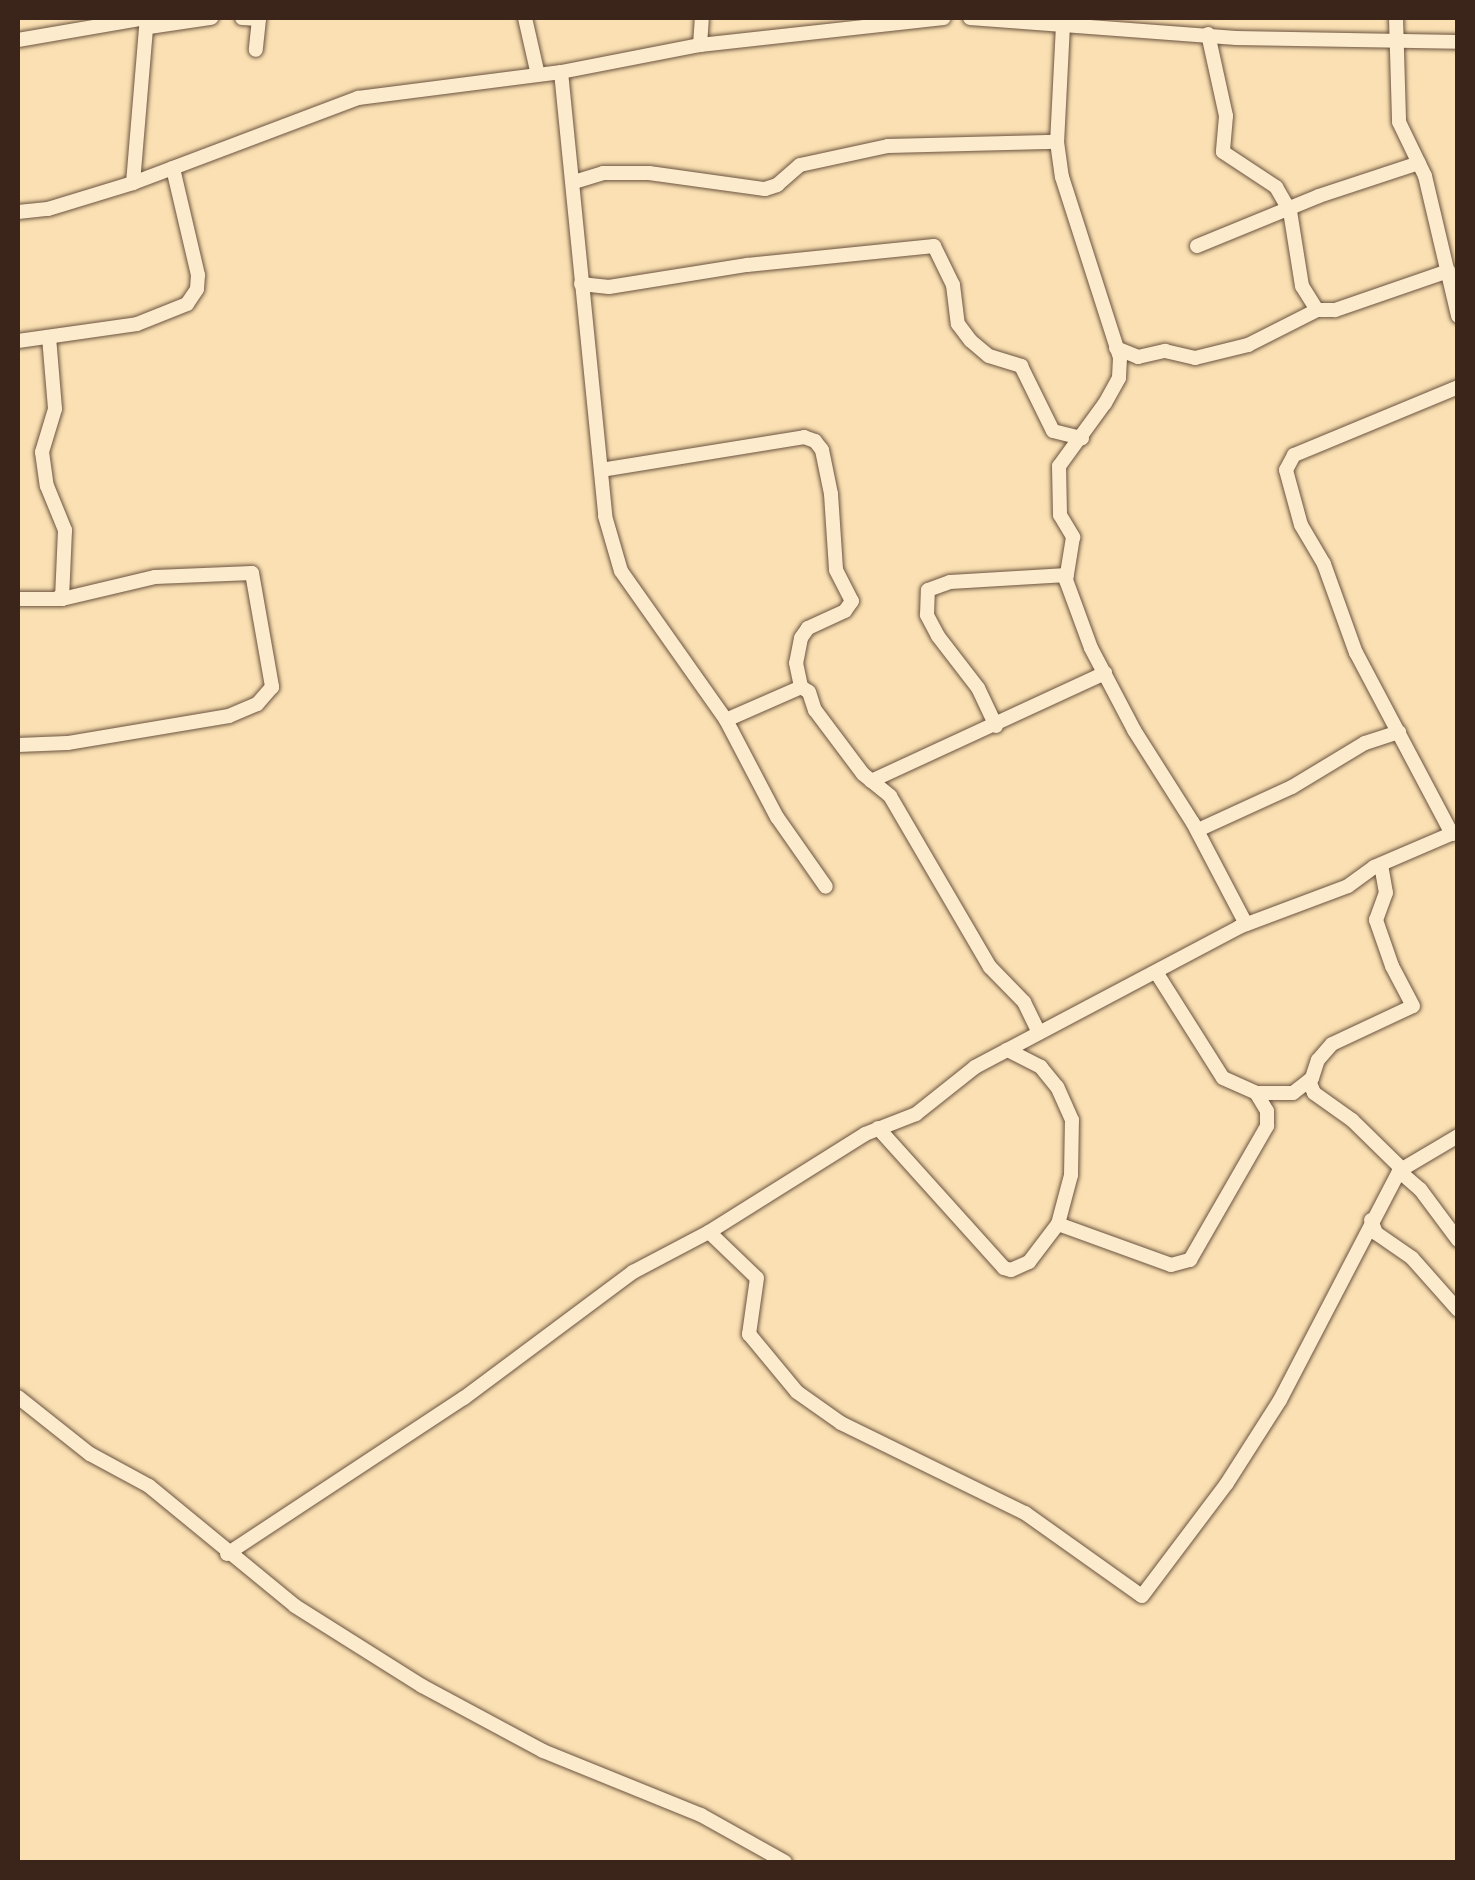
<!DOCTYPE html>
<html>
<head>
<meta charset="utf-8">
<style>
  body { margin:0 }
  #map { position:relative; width:1475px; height:1880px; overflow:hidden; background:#fae0b2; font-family:"Sorts Mill Goudy",serif }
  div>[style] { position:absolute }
  .roads { filter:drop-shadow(0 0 2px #6b5340) drop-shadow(0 0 2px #6b5340) }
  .minor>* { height:14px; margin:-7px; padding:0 7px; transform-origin:7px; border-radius:7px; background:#fcebcd }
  span { translate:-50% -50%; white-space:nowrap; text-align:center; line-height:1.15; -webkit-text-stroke:8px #fcebcd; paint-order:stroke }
  .frame { position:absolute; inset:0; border:20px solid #3b241a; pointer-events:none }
</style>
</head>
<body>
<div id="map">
  <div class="roads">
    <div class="minor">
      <div style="left:242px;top:18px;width:17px;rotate:3deg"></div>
      <div style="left:259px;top:19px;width:31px;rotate:96deg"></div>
      <div style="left:525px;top:18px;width:58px;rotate:77.2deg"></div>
      <div style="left:970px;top:18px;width:267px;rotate:4.3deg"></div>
      <div style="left:1236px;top:38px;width:222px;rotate:1deg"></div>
      <div style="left:1396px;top:18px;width:104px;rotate:88.3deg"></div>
      <div style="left:1399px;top:122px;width:60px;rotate:64.3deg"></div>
      <div style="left:1425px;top:176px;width:144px;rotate:76.7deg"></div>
      <div style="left:1063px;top:25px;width:117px;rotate:92.9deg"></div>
      <div style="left:1057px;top:142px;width:35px;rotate:82deg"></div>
      <div style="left:1062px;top:177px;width:190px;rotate:72.2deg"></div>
      <div style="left:1120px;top:358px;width:20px;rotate:93deg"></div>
      <div style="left:1119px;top:378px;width:29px;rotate:119deg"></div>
      <div style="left:1105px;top:403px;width:78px;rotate:126.1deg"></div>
      <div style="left:1059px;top:466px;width:49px;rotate:88.8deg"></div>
      <div style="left:1060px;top:515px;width:26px;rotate:59deg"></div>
      <div style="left:1073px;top:537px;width:44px;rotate:99.2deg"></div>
      <div style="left:1066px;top:580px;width:72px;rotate:69.8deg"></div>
      <div style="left:1091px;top:648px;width:93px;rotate:62.3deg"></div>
      <div style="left:1134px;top:730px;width:110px;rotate:57.6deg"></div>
      <div style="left:1193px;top:823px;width:114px;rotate:62.3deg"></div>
      <div style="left:149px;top:27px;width:63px;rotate:-8.3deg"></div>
      <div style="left:1208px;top:34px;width:84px;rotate:77.6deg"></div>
      <div style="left:1226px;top:116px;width:36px;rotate:95deg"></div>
      <div style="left:1223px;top:152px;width:64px;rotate:33.4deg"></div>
      <div style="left:1276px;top:187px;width:28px;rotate:60deg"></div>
      <div style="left:1290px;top:211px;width:76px;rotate:80.9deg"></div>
      <div style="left:1302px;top:286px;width:28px;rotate:58deg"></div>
      <div style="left:1317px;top:310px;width:18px"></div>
      <div style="left:1335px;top:310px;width:120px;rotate:-19deg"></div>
      <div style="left:18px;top:40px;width:129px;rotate:-9.8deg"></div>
      <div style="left:700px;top:45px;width:27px;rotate:-86deg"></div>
      <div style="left:561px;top:72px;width:446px;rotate:84.3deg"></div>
      <div style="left:605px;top:516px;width:57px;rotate:73.8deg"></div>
      <div style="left:621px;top:571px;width:182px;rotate:54.8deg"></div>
      <div style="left:726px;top:720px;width:82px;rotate:-23.7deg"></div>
      <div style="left:801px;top:687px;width:9px;rotate:32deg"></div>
      <div style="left:809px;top:692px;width:19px;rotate:72deg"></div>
      <div style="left:815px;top:710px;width:80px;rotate:53.1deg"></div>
      <div style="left:863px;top:774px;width:35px;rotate:39deg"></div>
      <div style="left:890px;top:796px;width:198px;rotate:59.7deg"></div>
      <div style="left:990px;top:967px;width:49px;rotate:45.8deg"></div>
      <div style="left:1024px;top:1002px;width:34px;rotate:64deg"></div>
      <div style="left:574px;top:182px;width:30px;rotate:-17deg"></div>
      <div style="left:603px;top:173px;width:46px"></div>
      <div style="left:649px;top:173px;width:117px;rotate:7.9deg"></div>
      <div style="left:765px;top:189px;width:13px;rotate:-18deg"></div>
      <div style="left:777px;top:185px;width:30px;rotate:-41deg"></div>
      <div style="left:800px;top:165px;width:90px;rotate:-12.2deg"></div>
      <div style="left:888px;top:146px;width:169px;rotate:-1.4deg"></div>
      <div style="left:133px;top:183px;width:166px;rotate:-85.2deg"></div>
      <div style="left:18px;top:212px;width:30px;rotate:-6deg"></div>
      <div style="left:48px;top:209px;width:89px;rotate:-17deg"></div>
      <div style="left:133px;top:183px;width:241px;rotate:-20.7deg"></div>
      <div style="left:358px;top:98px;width:205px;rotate:-7.3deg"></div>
      <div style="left:561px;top:72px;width:142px;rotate:-11deg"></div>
      <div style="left:700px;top:45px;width:245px;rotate:-6.3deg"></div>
      <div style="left:1197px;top:246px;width:132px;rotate:-22.3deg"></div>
      <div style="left:1319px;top:196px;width:105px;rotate:-18.3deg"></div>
      <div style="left:581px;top:284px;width:28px;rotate:6deg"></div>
      <div style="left:609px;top:287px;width:140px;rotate:-9.1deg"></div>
      <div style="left:747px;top:265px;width:188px;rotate:-5.8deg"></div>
      <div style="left:934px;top:246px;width:43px;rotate:64deg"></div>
      <div style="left:953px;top:285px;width:39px;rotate:83deg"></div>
      <div style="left:958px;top:324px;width:21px;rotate:53deg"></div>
      <div style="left:971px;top:341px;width:23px;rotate:40deg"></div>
      <div style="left:989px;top:356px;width:34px;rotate:17deg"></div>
      <div style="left:1021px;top:366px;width:72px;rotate:63.8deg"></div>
      <div style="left:1053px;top:431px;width:30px;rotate:14deg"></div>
      <div style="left:49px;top:337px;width:72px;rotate:85.2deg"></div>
      <div style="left:55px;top:409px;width:45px;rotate:106.8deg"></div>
      <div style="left:42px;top:452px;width:34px;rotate:82deg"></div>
      <div style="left:47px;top:486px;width:48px;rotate:67.8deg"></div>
      <div style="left:65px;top:530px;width:69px;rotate:92.5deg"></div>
      <div style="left:62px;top:599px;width:5px;rotate:-169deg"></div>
      <div style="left:18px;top:341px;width:120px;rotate:-8.1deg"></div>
      <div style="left:137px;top:324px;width:54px;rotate:-21.8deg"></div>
      <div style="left:187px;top:304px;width:18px;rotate:-56deg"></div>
      <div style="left:197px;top:289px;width:14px;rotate:-86deg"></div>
      <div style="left:198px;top:275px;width:110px;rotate:-103.2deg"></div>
      <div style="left:1116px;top:348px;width:24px;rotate:22deg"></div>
      <div style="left:1138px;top:357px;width:28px;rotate:-13deg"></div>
      <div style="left:1165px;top:351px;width:31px;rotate:13deg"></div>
      <div style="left:1195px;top:358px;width:55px;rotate:-13.8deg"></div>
      <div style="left:1248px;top:345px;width:77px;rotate:-26.9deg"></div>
      <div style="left:601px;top:470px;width:206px;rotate:-9.2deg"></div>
      <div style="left:804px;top:437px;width:12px;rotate:20deg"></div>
      <div style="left:815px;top:441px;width:11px;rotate:52deg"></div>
      <div style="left:822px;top:450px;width:45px;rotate:78.4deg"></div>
      <div style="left:831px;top:494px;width:76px;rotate:86.2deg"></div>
      <div style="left:836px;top:570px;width:35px;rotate:63deg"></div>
      <div style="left:852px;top:601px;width:12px;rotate:125deg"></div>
      <div style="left:845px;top:611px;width:41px;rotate:155.3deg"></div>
      <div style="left:808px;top:628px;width:12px;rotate:125deg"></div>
      <div style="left:801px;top:638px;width:25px;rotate:101deg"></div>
      <div style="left:796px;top:663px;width:25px;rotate:78deg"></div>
      <div style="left:18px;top:599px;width:44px"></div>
      <div style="left:62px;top:599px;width:96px;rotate:-13.3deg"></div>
      <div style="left:155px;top:577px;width:97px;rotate:-2.4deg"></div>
      <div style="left:252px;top:573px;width:116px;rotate:80deg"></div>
      <div style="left:272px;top:687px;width:23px;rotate:131deg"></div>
      <div style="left:257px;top:704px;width:30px;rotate:157deg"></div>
      <div style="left:229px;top:716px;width:164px;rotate:170.5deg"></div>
      <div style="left:67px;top:743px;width:49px;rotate:177.7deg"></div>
      <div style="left:726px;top:720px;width:110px;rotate:62.3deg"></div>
      <div style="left:777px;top:817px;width:85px;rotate:55deg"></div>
      <div style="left:996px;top:726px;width:42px;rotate:-115.3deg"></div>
      <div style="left:978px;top:688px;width:66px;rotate:-127.6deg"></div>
      <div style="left:938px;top:636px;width:24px;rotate:-118deg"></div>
      <div style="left:927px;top:615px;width:25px;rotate:-88deg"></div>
      <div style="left:928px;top:590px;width:23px;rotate:-20deg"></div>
      <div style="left:950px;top:582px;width:117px;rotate:-3.4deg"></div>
      <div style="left:871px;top:781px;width:258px;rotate:-24.8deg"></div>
      <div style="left:1198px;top:830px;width:103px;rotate:-24.6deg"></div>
      <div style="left:1292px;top:787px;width:85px;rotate:-31.1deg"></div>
      <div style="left:1365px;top:743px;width:36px;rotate:-18deg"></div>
      <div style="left:1452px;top:834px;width:205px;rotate:-117.9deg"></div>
      <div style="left:1356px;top:653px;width:95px;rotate:-109.8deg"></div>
      <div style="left:1324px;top:564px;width:45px;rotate:-120.5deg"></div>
      <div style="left:1301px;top:525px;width:57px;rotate:-105.3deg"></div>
      <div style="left:1286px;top:470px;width:17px;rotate:-62deg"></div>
      <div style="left:1294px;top:455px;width:178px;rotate:-22.5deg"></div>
      <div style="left:1156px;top:972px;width:125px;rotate:57.7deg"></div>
      <div style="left:1223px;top:1078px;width:36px;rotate:24deg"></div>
      <div style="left:1256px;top:1093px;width:37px"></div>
      <div style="left:1293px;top:1093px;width:24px;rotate:-38deg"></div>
      <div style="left:1312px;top:1078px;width:19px;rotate:-72deg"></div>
      <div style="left:1318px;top:1060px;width:21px;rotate:-49deg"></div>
      <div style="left:1332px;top:1044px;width:89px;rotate:-25.1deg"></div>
      <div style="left:1413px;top:1006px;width:45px;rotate:-117.7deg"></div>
      <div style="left:1392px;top:966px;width:49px;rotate:-109.2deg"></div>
      <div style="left:1376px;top:920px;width:29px;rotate:-70deg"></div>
      <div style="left:1386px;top:893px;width:29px;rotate:-100deg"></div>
      <div style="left:1309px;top:1081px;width:13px;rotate:67deg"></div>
      <div style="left:1314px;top:1093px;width:47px;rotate:35.4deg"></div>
      <div style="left:1352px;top:1120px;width:69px;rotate:44.4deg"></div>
      <div style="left:878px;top:1128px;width:188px;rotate:48deg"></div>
      <div style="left:1004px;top:1268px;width:7px;rotate:16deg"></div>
      <div style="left:1011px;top:1270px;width:20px;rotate:-24deg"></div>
      <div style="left:1029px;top:1262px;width:48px;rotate:-52.7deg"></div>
      <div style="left:1058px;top:1224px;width:51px;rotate:-75.1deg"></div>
      <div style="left:1071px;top:1175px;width:55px;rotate:-89deg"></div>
      <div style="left:1072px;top:1120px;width:36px;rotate:-114deg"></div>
      <div style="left:1057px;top:1087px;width:26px;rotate:-129deg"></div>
      <div style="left:1041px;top:1067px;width:38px;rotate:-153deg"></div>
      <div style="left:1399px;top:1171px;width:28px;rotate:41deg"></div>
      <div style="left:1420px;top:1189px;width:64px;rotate:53.3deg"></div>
      <div style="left:1371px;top:1220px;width:14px;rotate:69deg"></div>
      <div style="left:1376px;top:1233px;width:44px;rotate:34.8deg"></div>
      <div style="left:1412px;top:1258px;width:69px;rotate:48.5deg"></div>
      <div style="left:1058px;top:1224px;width:120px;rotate:19.9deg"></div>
      <div style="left:1171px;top:1265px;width:20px;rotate:-15deg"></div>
      <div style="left:1190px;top:1260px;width:155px;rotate:-60.1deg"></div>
      <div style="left:1267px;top:1126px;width:15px;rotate:-90deg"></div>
      <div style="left:1267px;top:1111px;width:21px;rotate:-121deg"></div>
      <div style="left:709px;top:1232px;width:66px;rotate:43.8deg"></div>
      <div style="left:757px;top:1278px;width:57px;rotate:98.1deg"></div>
      <div style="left:749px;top:1334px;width:75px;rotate:50.4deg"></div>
      <div style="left:797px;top:1392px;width:54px;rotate:35.2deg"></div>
      <div style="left:841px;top:1423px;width:205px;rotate:26.1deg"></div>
      <div style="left:1025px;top:1513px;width:143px;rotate:35.4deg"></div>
      <div style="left:1142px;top:1596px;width:141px;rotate:-53deg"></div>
      <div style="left:1227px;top:1483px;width:98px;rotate:-57.4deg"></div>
      <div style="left:1280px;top:1400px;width:258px;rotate:-62.5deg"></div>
      <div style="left:1399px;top:1171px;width:69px;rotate:-30.7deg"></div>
      <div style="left:18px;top:1397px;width:92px;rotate:38.4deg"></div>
      <div style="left:90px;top:1454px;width:67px;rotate:28.5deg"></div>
      <div style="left:149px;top:1486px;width:189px;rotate:39.4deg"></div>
      <div style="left:295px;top:1606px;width:150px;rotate:32.2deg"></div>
      <div style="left:422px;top:1686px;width:137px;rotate:28.2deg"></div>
      <div style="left:543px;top:1751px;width:170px;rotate:22.1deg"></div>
      <div style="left:701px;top:1815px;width:96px;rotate:29.2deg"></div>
      <div style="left:227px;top:1554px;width:284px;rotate:-33.4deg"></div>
      <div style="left:464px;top:1398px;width:211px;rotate:-36.7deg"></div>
      <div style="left:633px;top:1272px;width:86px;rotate:-27.8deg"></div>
      <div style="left:709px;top:1232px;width:184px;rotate:-32.1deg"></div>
      <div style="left:865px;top:1134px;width:55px;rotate:-21.4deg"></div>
      <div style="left:916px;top:1114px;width:75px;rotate:-38.5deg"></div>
      <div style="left:975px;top:1067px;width:299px;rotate:-27.9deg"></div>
      <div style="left:1239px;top:927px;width:116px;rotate:-20.6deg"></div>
      <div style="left:1348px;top:886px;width:32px;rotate:-36deg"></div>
      <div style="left:1374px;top:867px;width:91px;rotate:-23.2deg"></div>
    </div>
  </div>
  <div class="frame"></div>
</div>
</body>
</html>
